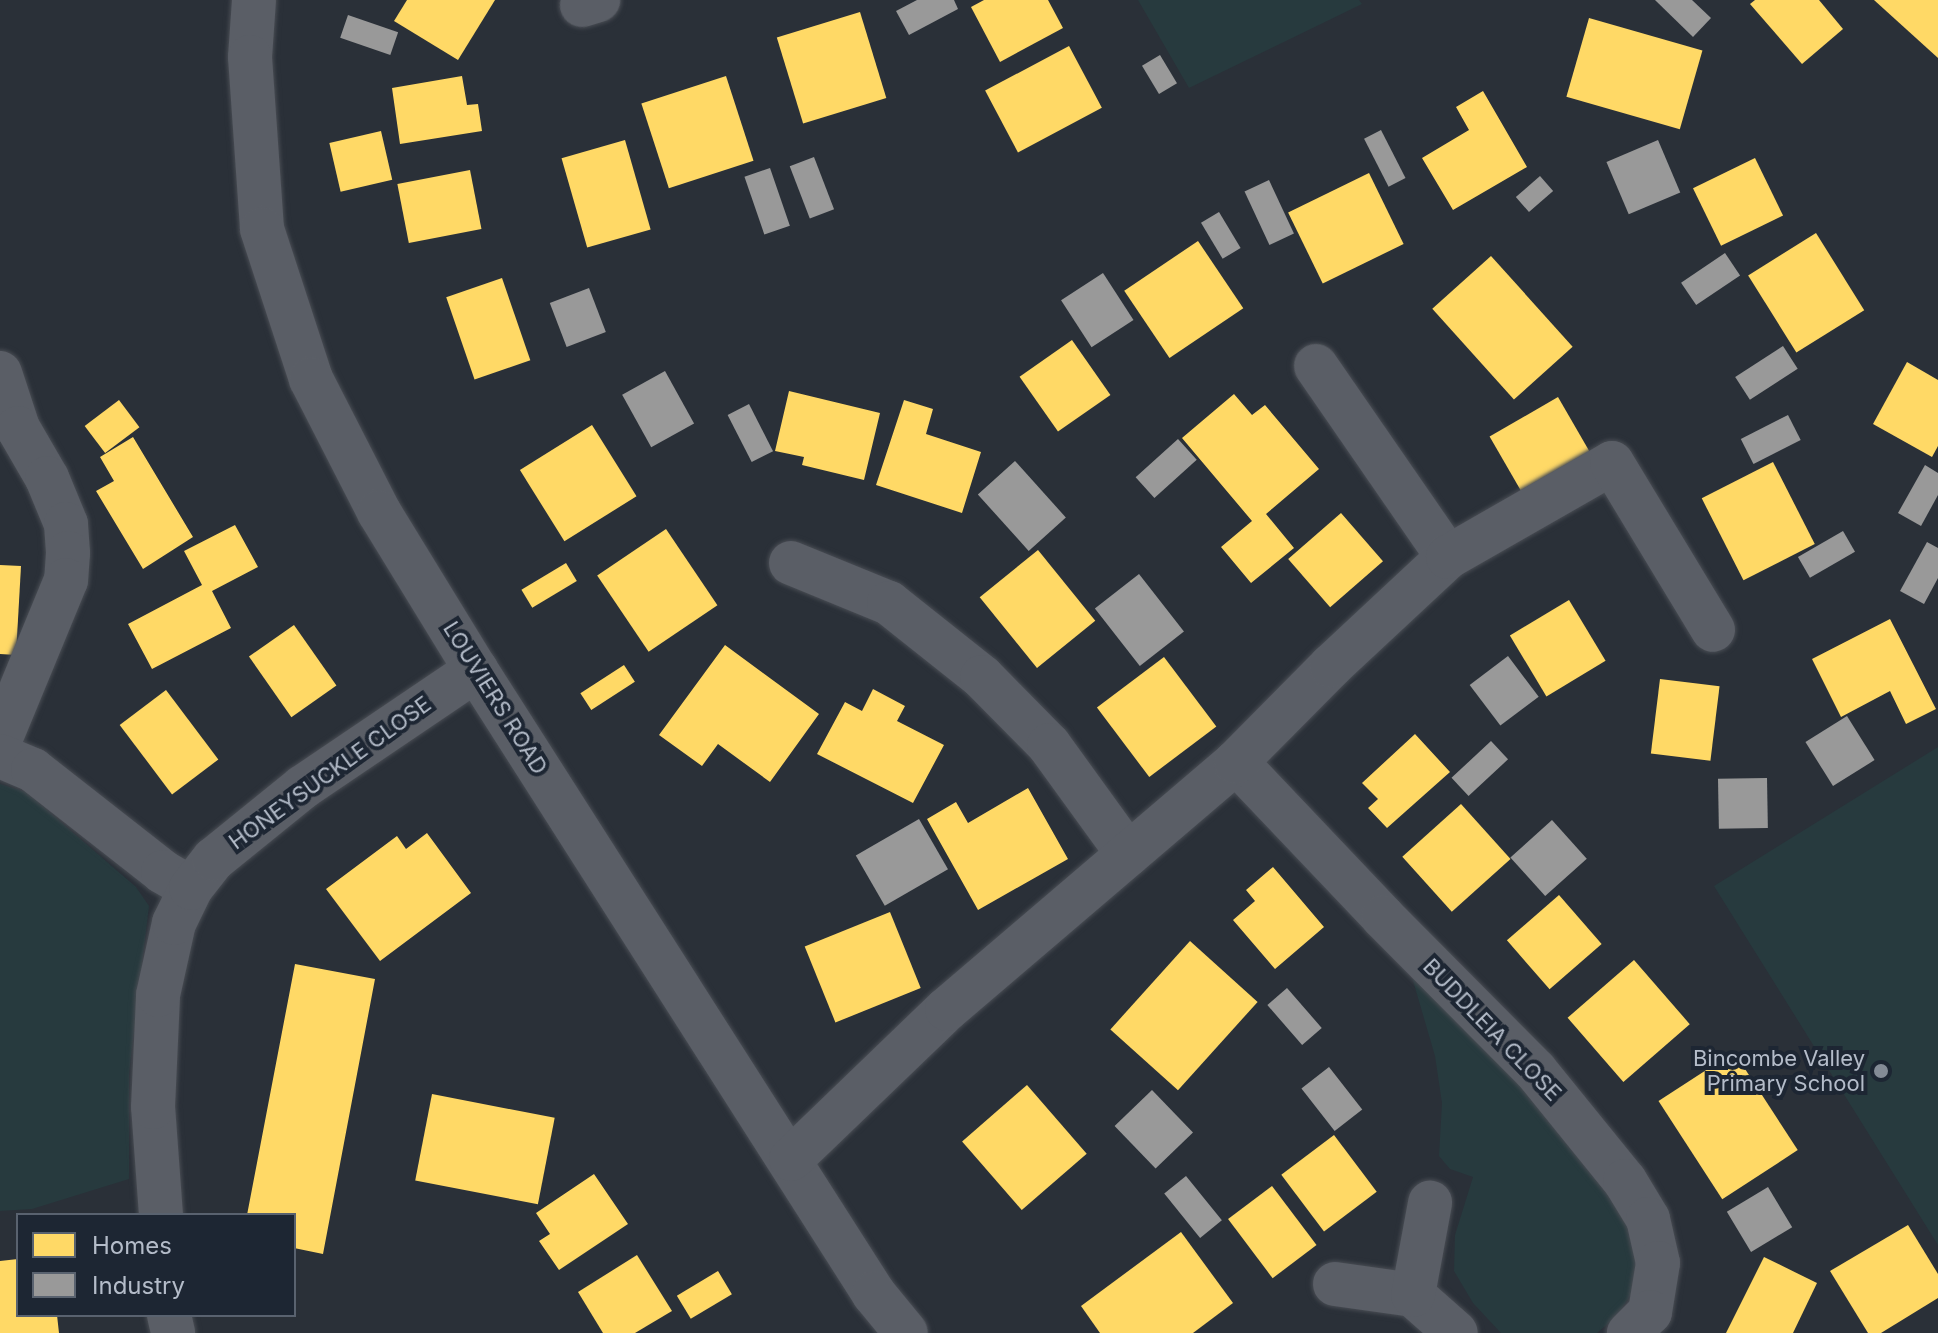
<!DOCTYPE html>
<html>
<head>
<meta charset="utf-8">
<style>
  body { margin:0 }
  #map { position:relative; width:1938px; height:1333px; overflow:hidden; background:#2a3038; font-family:Inter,sans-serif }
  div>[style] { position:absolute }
  .green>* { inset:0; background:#273a3e }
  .homes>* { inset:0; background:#ffd966; transform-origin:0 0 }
  .industry>* { inset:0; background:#999; transform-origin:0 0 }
  .roads { filter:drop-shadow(0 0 2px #484c53) drop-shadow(0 0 2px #484c53) }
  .minor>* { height:44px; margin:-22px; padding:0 22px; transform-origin:22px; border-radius:22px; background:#5a5e66 }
  .dots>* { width:22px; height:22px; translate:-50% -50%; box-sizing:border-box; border:4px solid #1d2633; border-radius:50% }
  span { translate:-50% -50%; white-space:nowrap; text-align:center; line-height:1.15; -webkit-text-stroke:8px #1d2633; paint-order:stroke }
  .street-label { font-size:22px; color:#b4bcc9 }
  .poi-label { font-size:22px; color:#b4bcc9 }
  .right { translate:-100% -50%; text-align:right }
  .legend { position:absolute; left:16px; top:1213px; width:280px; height:104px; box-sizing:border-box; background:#1d2633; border:2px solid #59626f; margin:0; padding:10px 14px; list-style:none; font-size:24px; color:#b4bcc9 }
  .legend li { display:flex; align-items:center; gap:16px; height:40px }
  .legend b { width:40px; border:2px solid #59626f }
</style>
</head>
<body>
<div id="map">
  <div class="green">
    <div style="clip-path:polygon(1138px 0,1359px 0,1362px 4px,1189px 88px)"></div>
    <div style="clip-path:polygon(1938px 747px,1938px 1245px,1714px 886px)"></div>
    <div style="clip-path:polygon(0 784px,26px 792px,136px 887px,149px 906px,129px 1073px,129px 1179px,32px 1209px,0 1211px)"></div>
    <div style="clip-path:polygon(1409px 967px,1531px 1096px,1613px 1197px,1637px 1248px,1635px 1288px,1617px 1316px,1597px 1333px,1501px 1333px,1473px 1303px,1454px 1271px,1455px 1235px,1473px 1177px,1450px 1169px,1439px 1156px,1442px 1103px,1435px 1056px)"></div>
  </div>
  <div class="homes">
    <div style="clip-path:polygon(407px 0,495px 0,458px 60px,394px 21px)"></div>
    <div style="clip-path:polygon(984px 0,1048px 0,1063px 28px,1000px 62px,971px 7px)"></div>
    <div style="clip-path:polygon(1755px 0,1819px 0,1843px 29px,1802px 64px,1750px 4px)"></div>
    <div style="clip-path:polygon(1874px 0,1938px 0,1938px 58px)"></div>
    <div style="left:860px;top:12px;width:90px;height:87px;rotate:73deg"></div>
    <div style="left:1589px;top:18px;width:118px;height:82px;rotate:16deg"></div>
    <div style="left:1069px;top:46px;width:70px;height:95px;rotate:62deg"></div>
    <div style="clip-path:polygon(462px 76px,467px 105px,478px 104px,482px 131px,400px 144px,392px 88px)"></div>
    <div style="left:726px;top:76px;width:89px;height:89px;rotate:72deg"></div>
    <div style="clip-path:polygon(1483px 91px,1527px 167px,1453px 210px,1422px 158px,1469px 130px,1456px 107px)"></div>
    <div style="left:381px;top:131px;width:50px;height:53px;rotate:77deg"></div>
    <div style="left:625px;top:140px;width:93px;height:66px;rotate:74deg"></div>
    <div style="left:1755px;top:158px;width:64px;height:69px;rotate:64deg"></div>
    <div style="left:470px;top:170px;width:60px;height:74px;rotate:79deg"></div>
    <div style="left:1369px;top:173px;width:79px;height:90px;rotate:64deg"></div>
    <div style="left:1816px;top:233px;width:91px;height:80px;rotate:58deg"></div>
    <div style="left:1198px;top:241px;width:81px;height:89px;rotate:56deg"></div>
    <div style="left:1491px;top:256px;width:122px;height:79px;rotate:48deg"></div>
    <div style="left:502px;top:278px;width:87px;height:59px;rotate:71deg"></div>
    <div style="left:1072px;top:340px;width:67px;height:64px;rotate:55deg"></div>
    <div style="clip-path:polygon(1907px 362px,1938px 380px,1938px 446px,1932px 457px,1873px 424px)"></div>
    <div style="clip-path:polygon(789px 391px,880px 413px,864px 480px,802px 465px,804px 457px,775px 451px)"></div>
    <div style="clip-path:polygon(1234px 394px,1252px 415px,1265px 405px,1319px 469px,1266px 514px,1294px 548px,1251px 583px,1221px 547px,1252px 521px,1182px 438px)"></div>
    <div style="left:1558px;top:397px;width:76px;height:79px;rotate:60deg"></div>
    <div style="left:119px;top:400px;width:34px;height:43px;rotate:53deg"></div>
    <div style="clip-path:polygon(904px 400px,933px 409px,926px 434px,981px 452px,962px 513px,876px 485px)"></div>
    <div style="left:592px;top:425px;width:84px;height:85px;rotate:58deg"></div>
    <div style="clip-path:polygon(133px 437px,193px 537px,143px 569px,96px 491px,114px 481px,100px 457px)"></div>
    <div style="left:1773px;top:462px;width:92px;height:80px;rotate:63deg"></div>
    <div style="left:1341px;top:513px;width:64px;height:70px;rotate:49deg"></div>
    <div style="clip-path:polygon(235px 525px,258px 567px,212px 591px,231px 628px,152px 669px,128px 624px,202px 585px,184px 551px)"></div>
    <div style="left:666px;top:529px;width:92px;height:83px;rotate:56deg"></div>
    <div style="left:1038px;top:550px;width:91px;height:75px;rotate:51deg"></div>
    <div style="left:566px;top:563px;width:21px;height:52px;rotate:59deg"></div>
    <div style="clip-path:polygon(0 565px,21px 566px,16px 655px,0 654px)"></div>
    <div style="left:1569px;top:600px;width:71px;height:69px;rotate:59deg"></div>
    <div style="clip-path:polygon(1890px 619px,1936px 709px,1906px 724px,1890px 691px,1841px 717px,1812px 659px)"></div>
    <div style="left:294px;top:625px;width:74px;height:55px;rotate:55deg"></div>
    <div style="clip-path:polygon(725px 645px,819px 714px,770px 782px,718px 744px,702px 766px,659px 735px)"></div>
    <div style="left:1164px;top:657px;width:87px;height:84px;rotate:53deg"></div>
    <div style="left:624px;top:665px;width:20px;height:52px;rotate:57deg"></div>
    <div style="left:1660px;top:679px;width:60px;height:75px;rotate:7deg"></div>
    <div style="clip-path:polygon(873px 689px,905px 706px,897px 721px,944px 745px,913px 803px,817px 754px,845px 702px,862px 711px)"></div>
    <div style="left:166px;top:690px;width:87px;height:58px;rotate:53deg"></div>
    <div style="clip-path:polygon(1415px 734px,1450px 772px,1387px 828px,1368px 808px,1378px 799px,1362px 783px)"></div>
    <div style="clip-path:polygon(1028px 788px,1068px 859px,978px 910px,927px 819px,956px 802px,968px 823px)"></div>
    <div style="left:1461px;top:804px;width:74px;height:79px;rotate:48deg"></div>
    <div style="clip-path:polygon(427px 833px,471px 893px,380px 961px,326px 889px,397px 836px,406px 849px)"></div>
    <div style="clip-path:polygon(1273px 867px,1324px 927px,1275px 969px,1233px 920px,1255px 901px,1246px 890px)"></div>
    <div style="left:1559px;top:895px;width:65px;height:69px;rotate:49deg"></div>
    <div style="left:890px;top:912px;width:82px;height:92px;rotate:68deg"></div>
    <div style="left:1190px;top:941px;width:91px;height:119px;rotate:42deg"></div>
    <div style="left:1634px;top:960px;width:85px;height:88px;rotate:49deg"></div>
    <div style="clip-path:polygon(295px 964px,375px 979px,323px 1254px,294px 1248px,294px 1215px,247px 1215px)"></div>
    <div style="left:1734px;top:1052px;width:117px;height:90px;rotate:57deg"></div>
    <div style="left:1027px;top:1085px;width:91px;height:86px;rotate:49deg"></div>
    <div style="left:432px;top:1094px;width:125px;height:88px;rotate:11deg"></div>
    <div style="left:1334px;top:1135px;width:71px;height:66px;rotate:53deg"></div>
    <div style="clip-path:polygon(594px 1174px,628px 1224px,559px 1270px,539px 1241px,550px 1234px,536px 1213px)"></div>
    <div style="left:1272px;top:1186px;width:74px;height:55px;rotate:53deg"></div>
    <div style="clip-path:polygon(1908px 1225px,1938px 1274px,1938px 1298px,1881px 1333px,1868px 1333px,1830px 1271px)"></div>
    <div style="clip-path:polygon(1181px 1232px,1233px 1303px,1193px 1333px,1100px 1333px,1081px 1306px)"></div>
    <div style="clip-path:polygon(637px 1255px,672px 1311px,635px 1333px,603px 1333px,578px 1292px)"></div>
    <div style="clip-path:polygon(1764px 1257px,1817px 1283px,1793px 1333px,1726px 1333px)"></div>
    <div style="clip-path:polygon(18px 1259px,18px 1315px,57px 1315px,59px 1333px,0 1333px,0 1261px)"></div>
    <div style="left:718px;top:1271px;width:27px;height:48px;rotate:59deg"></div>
  </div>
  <div class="industry">
    <div style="clip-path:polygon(917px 0,954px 0,958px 9px,909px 35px,896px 11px)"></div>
    <div style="clip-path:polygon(1655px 0,1692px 0,1711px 18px,1693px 37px)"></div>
    <div style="left:348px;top:15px;width:53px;height:24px;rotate:19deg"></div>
    <div style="left:1160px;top:55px;width:33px;height:21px;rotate:59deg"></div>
    <div style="left:1381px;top:130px;width:54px;height:19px;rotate:63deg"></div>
    <div style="left:1658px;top:140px;width:57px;height:56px;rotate:67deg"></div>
    <div style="left:814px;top:157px;width:56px;height:26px;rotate:69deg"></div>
    <div style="left:770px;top:168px;width:61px;height:27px;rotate:71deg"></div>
    <div style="left:1540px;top:176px;width:20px;height:32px;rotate:49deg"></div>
    <div style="left:1269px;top:180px;width:59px;height:27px;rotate:65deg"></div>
    <div style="left:1219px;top:212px;width:42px;height:21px;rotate:59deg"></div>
    <div style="left:1725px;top:253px;width:27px;height:53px;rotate:56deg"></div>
    <div style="left:1103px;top:273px;width:56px;height:50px;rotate:57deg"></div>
    <div style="left:589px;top:288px;width:47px;height:42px;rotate:69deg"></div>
    <div style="left:1783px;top:346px;width:27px;height:57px;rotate:57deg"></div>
    <div style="left:665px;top:371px;width:60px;height:49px;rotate:61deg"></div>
    <div style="left:749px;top:404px;width:53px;height:24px;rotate:63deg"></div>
    <div style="left:1788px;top:415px;width:28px;height:53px;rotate:63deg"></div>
    <div style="left:1178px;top:439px;width:28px;height:57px;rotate:48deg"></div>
    <div style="left:1015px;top:461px;width:76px;height:50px;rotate:48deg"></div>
    <div style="clip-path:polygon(1925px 465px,1938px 473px,1938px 495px,1921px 526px,1898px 513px)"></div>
    <div style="left:1843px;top:531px;width:24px;height:52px;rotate:60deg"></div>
    <div style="clip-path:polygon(1927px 542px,1938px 548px,1938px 578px,1924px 604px,1900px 591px)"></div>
    <div style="left:1139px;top:574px;width:73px;height:56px;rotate:52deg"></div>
    <div style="left:1508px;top:656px;width:51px;height:48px;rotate:53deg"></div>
    <div style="left:1847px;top:716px;width:52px;height:49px;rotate:58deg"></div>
    <div style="left:1491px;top:741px;width:25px;height:54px;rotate:47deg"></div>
    <div style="left:1767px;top:778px;width:50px;height:49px;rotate:89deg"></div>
    <div style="left:919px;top:819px;width:58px;height:73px;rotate:60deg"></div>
    <div style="left:1552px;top:820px;width:52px;height:56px;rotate:48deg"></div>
    <div style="left:1287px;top:988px;width:53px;height:26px;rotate:49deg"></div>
    <div style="left:1329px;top:1067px;width:54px;height:35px;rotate:52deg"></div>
    <div style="left:1152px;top:1090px;width:59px;height:52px;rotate:46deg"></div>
    <div style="left:1186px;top:1176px;width:57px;height:28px;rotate:51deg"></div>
    <div style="left:1768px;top:1187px;width:47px;height:48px;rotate:59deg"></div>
  </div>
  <div class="roads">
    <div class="minor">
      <div style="left:254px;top:0;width:57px;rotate:94deg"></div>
      <div style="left:250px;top:57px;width:172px;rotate:86deg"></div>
      <div style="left:262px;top:229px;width:158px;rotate:71.9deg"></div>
      <div style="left:311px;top:379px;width:149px;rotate:62.9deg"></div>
      <div style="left:379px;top:512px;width:185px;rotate:58.5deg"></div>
      <div style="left:476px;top:670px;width:740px;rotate:57.47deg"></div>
      <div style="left:874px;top:1294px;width:50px;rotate:50.6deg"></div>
      <div style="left:582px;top:5px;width:17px;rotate:-17deg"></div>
      <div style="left:1316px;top:366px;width:232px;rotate:55.4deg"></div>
      <div style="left:0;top:373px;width:58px;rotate:71.9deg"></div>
      <div style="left:18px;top:428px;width:58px;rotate:59.9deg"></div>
      <div style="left:47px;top:478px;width:50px;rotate:67.6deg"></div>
      <div style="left:66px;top:524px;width:29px;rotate:86deg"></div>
      <div style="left:68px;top:553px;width:27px;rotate:94deg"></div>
      <div style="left:66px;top:580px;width:173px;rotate:112.4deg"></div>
      <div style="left:791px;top:563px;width:106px;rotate:22.2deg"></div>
      <div style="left:889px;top:603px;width:119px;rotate:38.5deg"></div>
      <div style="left:982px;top:677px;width:95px;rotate:45.4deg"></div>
      <div style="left:1049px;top:745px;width:135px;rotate:54.1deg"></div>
      <div style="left:0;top:756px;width:36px;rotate:23deg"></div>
      <div style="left:33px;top:770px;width:165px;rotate:38.1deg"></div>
      <div style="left:163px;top:872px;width:32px;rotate:30deg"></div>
      <div style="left:1236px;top:762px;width:214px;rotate:46.5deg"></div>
      <div style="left:1383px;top:917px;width:216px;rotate:45.2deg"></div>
      <div style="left:1535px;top:1070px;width:143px;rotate:51deg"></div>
      <div style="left:1625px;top:1181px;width:44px;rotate:58.8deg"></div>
      <div style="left:1648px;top:1219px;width:45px;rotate:77.2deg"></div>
      <div style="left:1658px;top:1263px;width:50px;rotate:99.3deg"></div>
      <div style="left:1650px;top:1312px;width:30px;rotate:135deg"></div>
      <div style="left:791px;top:1159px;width:216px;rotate:-43.9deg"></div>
      <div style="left:947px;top:1009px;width:380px;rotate:-40.5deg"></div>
      <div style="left:1236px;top:762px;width:135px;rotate:-45.3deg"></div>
      <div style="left:1331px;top:666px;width:160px;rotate:-43deg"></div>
      <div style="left:1448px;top:557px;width:189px;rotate:-29.8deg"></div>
      <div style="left:1612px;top:463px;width:195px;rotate:58.8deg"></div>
      <div style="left:161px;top:1215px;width:108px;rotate:-94.2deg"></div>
      <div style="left:153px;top:1107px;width:112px;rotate:-87.4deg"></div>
      <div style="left:158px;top:995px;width:74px;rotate:-77.5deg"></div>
      <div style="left:174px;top:923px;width:39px;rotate:-64deg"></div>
      <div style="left:191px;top:888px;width:37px;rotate:-52deg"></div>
      <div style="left:214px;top:859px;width:114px;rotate:-39deg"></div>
      <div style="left:303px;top:787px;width:209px;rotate:-34.1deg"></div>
      <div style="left:1335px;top:1284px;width:79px;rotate:8deg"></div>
      <div style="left:1413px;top:1295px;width:57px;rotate:41.5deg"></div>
      <div style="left:1413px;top:1295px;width:94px;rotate:-79.5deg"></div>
      <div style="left:169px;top:1315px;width:18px;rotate:77deg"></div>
    </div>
  </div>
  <div class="dots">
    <div style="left:1881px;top:1071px;background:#848b96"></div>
  </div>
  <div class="street-label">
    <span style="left:495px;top:698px;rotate:58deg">LOUVIERS ROAD</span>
    <span style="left:330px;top:773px;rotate:-36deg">HONEYSUCKLE CLOSE</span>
    <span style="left:1492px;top:1030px;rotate:46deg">BUDDLEIA CLOSE</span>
  </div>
  <div class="poi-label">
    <span class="right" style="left:1865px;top:1071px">Bincombe Valley<br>Primary School</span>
  </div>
  <ul class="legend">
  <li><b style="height:22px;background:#ffd966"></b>Homes</li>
  <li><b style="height:22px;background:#999"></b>Industry</li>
  </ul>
</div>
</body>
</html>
